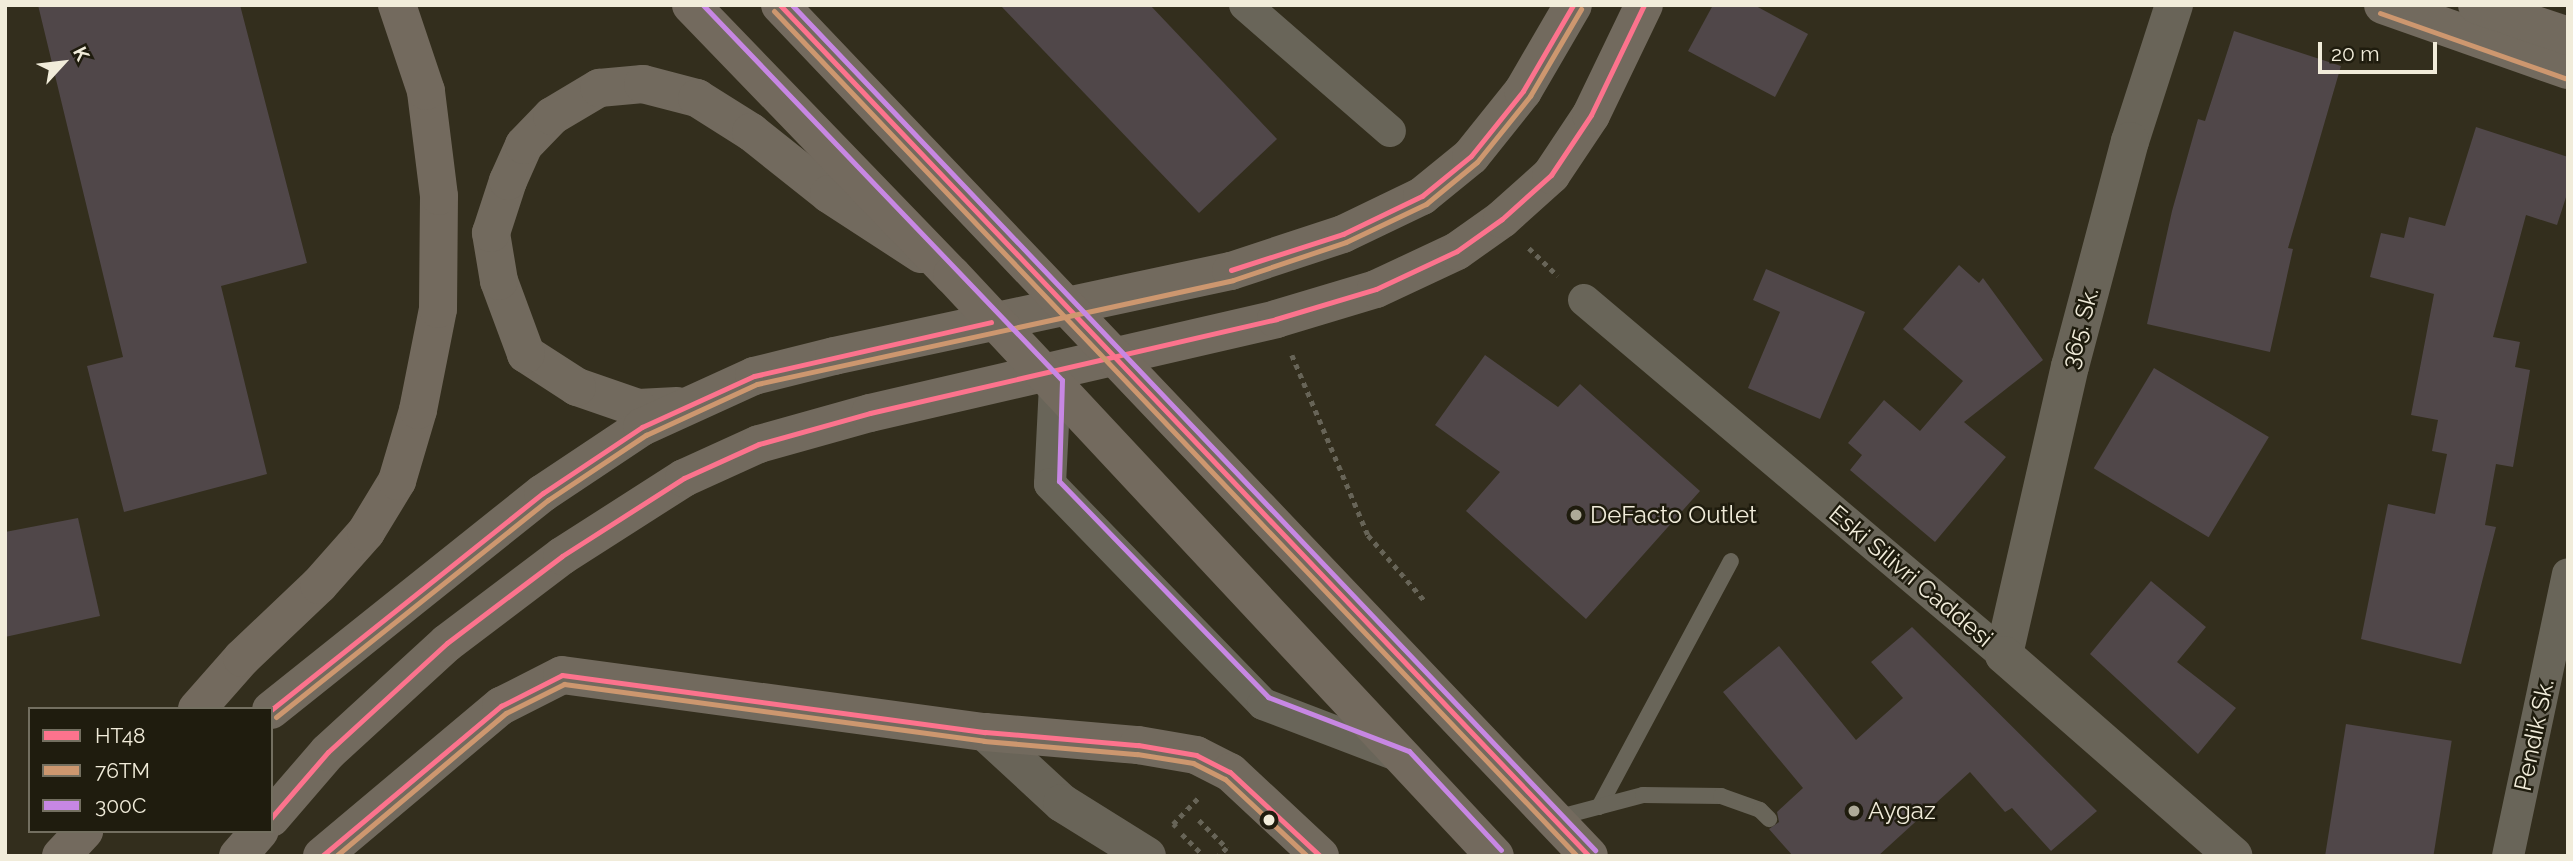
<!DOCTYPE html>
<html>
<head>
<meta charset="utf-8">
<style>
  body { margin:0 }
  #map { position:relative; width:2573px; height:861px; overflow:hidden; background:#332e1d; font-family:Raleway,sans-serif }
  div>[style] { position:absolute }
  .building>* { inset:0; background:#504749; transform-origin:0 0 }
  .path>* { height:4.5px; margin-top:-2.25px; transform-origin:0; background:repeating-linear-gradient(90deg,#676457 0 5px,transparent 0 10px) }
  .service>* { height:16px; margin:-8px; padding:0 8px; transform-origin:8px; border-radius:8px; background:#696559 }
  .minor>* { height:32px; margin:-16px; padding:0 16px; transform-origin:16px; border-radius:16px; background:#696559 }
  .secondary>* { height:38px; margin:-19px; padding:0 19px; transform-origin:19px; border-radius:19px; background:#696458 }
  .primary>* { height:38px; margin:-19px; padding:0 19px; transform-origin:19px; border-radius:19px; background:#726a5e }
  .trunk>* { height:38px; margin:-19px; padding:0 19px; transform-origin:19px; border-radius:19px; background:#736a5e }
  .bus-1>* { height:5px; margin:-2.5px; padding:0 2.5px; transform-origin:2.5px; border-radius:2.5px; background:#fc738d }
  .bus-2>* { height:5px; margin:-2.5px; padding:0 2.5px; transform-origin:2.5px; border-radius:2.5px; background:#cd976f }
  .bus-3>* { height:5px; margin:-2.5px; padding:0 2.5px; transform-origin:2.5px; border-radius:2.5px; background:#c787e3 }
  .dots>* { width:19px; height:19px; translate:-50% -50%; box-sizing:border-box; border:4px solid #1f1c0e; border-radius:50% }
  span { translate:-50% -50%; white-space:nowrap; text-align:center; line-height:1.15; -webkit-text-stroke:5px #1f1c0e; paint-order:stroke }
  .street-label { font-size:24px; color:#f1ecda }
  .poi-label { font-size:24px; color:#f1ecda }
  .left { translate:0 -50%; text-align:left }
  .frame { position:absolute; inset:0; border:7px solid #f1ecda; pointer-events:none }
  .legend { position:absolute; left:28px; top:707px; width:245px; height:126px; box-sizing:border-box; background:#1f1c0e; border:2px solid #736f60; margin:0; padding:9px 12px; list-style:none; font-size:21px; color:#f1ecda }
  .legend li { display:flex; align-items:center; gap:14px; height:35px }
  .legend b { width:35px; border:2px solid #736f60 }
  .north { position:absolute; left:28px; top:28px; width:70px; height:70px; -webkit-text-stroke:5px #1f1c0e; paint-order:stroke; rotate:63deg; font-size:19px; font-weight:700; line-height:28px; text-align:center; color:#f1ecda }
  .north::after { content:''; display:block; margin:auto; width:24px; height:32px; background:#f1ecda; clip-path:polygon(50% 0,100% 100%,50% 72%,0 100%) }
  .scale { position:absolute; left:2318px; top:42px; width:119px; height:32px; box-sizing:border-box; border:4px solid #f1ecda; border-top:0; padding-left:9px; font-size:21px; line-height:24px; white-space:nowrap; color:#f1ecda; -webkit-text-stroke:5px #1f1c0e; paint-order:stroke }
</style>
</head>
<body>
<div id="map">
  <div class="building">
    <div style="clip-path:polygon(38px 5px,240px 5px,307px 263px,221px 286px,267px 474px,124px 512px,87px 366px,123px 357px)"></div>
    <div style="clip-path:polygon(1000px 5px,1150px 5px,1277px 139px,1199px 213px)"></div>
    <div style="clip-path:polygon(1713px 5px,1754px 5px,1808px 34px,1775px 97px,1688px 51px)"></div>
    <div style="clip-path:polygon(2234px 31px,2341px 66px,2288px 248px,2293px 249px,2270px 352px,2147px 324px,2172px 211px,2198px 119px,2205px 121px)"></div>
    <div style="clip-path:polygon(2476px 127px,2568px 157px,2568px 191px,2557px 225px,2526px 215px,2493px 337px,2520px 342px,2515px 367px,2530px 370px,2513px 467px,2496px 464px,2485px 525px,2496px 527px,2461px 664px,2361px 639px,2388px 504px,2435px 514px,2447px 454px,2432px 451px,2438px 420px,2411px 415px,2434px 294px,2370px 277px,2381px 233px,2404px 238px,2409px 217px,2445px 226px)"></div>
    <div style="clip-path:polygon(1959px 265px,1979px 283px,1983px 278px,2043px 360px,1964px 422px,2006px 457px,1935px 542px,1850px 470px,1862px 455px,1848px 443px,1884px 400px,1920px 431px,1963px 381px,1903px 329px)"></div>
    <div style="clip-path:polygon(1766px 269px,1865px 312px,1820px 419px,1748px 388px,1780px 312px,1753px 300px)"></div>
    <div style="clip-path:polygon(1485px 355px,1558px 407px,1580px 384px,1700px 491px,1586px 619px,1466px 511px,1500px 472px,1435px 425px)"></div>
    <div style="left:2154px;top:368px;width:134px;height:117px;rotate:31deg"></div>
    <div style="clip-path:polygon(78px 518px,100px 616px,5px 637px,5px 532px)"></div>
    <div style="clip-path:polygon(2151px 581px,2206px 627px,2177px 662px,2236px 708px,2198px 754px,2090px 654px)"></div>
    <div style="clip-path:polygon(1912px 627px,2097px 811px,2051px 851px,2012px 808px,2005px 812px,1970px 772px,1878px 856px,1793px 856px,1769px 829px,1779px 822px,1777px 812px,1803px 788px,1723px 692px,1779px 646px,1856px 740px,1903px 698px,1871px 662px)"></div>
    <div style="left:2346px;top:724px;width:107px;height:134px;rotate:9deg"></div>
  </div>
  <div class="path">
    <div style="left:1529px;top:248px;width:40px;rotate:44deg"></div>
    <div style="left:1292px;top:355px;width:195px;rotate:67.1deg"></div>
    <div style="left:1368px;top:535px;width:87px;rotate:49.2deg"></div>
    <div style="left:1199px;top:820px;width:40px;rotate:45deg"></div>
    <div style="left:1227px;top:848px;width:11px;rotate:135deg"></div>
    <div style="left:1176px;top:827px;width:4px;rotate:-135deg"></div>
    <div style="left:1173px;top:824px;width:36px;rotate:-46deg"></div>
    <div style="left:1182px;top:834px;width:31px;rotate:45deg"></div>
  </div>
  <div class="service">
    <div style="left:1599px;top:807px;width:279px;rotate:-61.8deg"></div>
    <div style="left:1556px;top:818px;width:90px;rotate:-14.8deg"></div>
    <div style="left:1643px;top:795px;width:78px;rotate:0.7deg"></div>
    <div style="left:1721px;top:796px;width:41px;rotate:19.7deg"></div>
    <div style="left:1760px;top:810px;width:13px;rotate:45deg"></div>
  </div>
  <div class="minor">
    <div style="left:1245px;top:5px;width:192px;rotate:41deg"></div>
    <div style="left:1584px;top:300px;width:550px;rotate:40.21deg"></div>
    <div style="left:1055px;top:385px;width:99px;rotate:92.9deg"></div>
    <div style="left:1050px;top:484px;width:306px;rotate:45.9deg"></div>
    <div style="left:1263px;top:704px;width:149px;rotate:20.9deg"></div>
    <div style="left:2508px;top:856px;width:288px;rotate:-78deg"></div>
  </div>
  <div class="secondary">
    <div style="left:2174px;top:5px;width:143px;rotate:107.9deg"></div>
    <div style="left:2130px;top:141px;width:233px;rotate:104.9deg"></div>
    <div style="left:2070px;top:366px;width:296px;rotate:102.9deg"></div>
    <div style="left:2004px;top:655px;width:305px;rotate:41.2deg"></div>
    <div style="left:985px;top:732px;width:105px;rotate:42.7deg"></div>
    <div style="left:1062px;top:803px;width:100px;rotate:31.9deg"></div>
  </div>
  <div class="primary">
    <div style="left:2383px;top:5px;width:196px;rotate:19.4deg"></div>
    <div style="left:2477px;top:5px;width:96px;rotate:18.8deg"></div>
    <div style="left:677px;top:406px;width:39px;rotate:177deg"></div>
    <div style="left:638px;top:408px;width:65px;rotate:-161deg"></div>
    <div style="left:577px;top:387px;width:61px;rotate:-147.1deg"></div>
    <div style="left:526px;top:354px;width:78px;rotate:-110.3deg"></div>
    <div style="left:499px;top:281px;width:49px;rotate:-99.5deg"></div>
    <div style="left:491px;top:233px;width:55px;rotate:-71.9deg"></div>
    <div style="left:508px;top:181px;width:39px;rotate:-66deg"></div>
    <div style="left:524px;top:145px;width:40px;rotate:-46deg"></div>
    <div style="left:552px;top:116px;width:55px;rotate:-30.8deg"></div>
    <div style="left:599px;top:88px;width:44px;rotate:-5.2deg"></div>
    <div style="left:643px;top:84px;width:56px;rotate:14.5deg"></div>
    <div style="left:697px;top:98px;width:64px;rotate:32.2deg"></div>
    <div style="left:751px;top:132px;width:100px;rotate:38.5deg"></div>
    <div style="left:829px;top:194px;width:110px;rotate:33.1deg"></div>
    <div style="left:271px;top:710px;width:348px;rotate:-38.6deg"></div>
    <div style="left:543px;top:493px;width:119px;rotate:-33.7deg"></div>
    <div style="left:642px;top:427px;width:123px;rotate:-24.5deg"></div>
    <div style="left:754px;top:376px;width:82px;rotate:-14deg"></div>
    <div style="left:834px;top:356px;width:406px;rotate:-12.1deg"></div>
    <div style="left:1231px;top:271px;width:118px;rotate:-18.3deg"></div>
    <div style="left:1343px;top:234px;width:88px;rotate:-25.7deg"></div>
    <div style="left:1422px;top:196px;width:63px;rotate:-39.2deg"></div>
    <div style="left:1471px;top:156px;width:83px;rotate:-51.3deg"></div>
    <div style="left:1523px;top:91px;width:99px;rotate:-59.8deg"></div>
    <div style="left:271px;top:818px;width:87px;rotate:-49.2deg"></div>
    <div style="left:328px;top:752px;width:161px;rotate:-42.5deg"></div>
    <div style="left:447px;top:643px;width:144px;rotate:-37.1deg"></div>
    <div style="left:562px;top:556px;width:145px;rotate:-32.6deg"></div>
    <div style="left:684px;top:478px;width:82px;rotate:-24.4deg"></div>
    <div style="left:759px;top:444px;width:115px;rotate:-15.6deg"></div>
    <div style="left:870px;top:413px;width:417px;rotate:-13deg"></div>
    <div style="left:1276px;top:319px;width:104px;rotate:-16.7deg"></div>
    <div style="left:1376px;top:289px;width:89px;rotate:-25.1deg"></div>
    <div style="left:1457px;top:251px;width:55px;rotate:-35.4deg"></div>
    <div style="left:1502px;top:219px;width:66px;rotate:-41.9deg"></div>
    <div style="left:1551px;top:175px;width:72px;rotate:-56.3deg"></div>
    <div style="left:1591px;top:115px;width:122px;rotate:-64.3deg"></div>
    <div style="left:238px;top:856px;width:33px;rotate:-49deg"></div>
    <div style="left:322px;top:856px;width:234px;rotate:-40deg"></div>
    <div style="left:501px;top:706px;width:68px;rotate:-26.9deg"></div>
    <div style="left:562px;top:675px;width:427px;rotate:7.7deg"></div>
    <div style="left:985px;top:732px;width:154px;rotate:4.9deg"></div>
    <div style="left:1138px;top:745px;width:59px;rotate:9.8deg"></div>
    <div style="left:1196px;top:755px;width:38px;rotate:27deg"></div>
    <div style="left:1230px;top:772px;width:123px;rotate:43deg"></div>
  </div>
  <div class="trunk">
    <div style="left:691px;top:5px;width:376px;rotate:46deg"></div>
    <div style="left:952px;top:275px;width:795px;rotate:46.94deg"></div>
    <div style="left:780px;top:5px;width:1174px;rotate:46.45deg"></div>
    <div style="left:197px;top:709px;width:68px;rotate:-48.6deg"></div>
    <div style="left:242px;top:658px;width:106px;rotate:-43.5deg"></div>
    <div style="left:319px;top:585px;width:71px;rotate:-48.4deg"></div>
    <div style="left:366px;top:532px;width:60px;rotate:-58.7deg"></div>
    <div style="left:397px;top:481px;width:74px;rotate:-73.5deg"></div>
    <div style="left:418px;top:410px;width:103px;rotate:-78.8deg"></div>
    <div style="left:438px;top:309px;width:113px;rotate:-89.5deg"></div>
    <div style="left:439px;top:196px;width:106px;rotate:-97.1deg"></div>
    <div style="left:426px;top:91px;width:91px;rotate:-108.6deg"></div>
    <div style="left:61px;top:856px;width:34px;rotate:-47deg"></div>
  </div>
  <div class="bus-1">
    <div style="left:780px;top:5px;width:1174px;rotate:46.45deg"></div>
    <div style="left:1231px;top:270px;width:118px;rotate:-17.8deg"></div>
    <div style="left:1343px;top:234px;width:88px;rotate:-25.7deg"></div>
    <div style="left:1422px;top:196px;width:63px;rotate:-39.2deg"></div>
    <div style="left:1471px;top:156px;width:83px;rotate:-51.3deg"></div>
    <div style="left:1523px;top:91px;width:99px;rotate:-59.8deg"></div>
    <div style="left:271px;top:710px;width:348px;rotate:-38.6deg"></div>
    <div style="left:543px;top:493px;width:119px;rotate:-33.7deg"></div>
    <div style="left:642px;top:427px;width:123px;rotate:-24.5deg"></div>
    <div style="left:754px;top:376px;width:243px;rotate:-12.8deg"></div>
    <div style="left:271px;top:818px;width:87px;rotate:-49.2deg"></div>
    <div style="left:328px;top:752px;width:161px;rotate:-42.5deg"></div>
    <div style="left:447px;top:643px;width:144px;rotate:-37.1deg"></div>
    <div style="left:562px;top:556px;width:145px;rotate:-32.6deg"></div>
    <div style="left:684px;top:478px;width:82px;rotate:-24.4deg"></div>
    <div style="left:759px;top:444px;width:115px;rotate:-15.6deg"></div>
    <div style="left:870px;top:413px;width:417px;rotate:-13deg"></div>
    <div style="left:1276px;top:319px;width:104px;rotate:-16.7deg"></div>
    <div style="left:1376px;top:289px;width:89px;rotate:-25.1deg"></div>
    <div style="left:1457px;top:251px;width:55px;rotate:-35.4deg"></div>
    <div style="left:1502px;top:219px;width:66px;rotate:-41.9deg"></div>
    <div style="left:1551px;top:175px;width:72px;rotate:-56.3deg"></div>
    <div style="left:1591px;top:115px;width:122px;rotate:-64.3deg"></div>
    <div style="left:322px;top:856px;width:234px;rotate:-40deg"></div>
    <div style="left:501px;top:706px;width:68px;rotate:-26.9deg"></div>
    <div style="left:562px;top:675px;width:427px;rotate:7.7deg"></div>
    <div style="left:985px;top:732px;width:154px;rotate:4.9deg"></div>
    <div style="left:1138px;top:745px;width:59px;rotate:9.8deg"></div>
    <div style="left:1196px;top:755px;width:38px;rotate:27deg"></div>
    <div style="left:1230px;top:772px;width:123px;rotate:43deg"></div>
  </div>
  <div class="bus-2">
    <div style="left:774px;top:11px;width:1166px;rotate:46.46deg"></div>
    <div style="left:2380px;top:13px;width:196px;rotate:19.4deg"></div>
    <div style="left:276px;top:717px;width:348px;rotate:-38.6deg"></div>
    <div style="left:548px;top:500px;width:118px;rotate:-33.6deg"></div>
    <div style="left:646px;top:435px;width:122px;rotate:-24.7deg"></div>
    <div style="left:757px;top:384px;width:487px;rotate:-12.3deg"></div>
    <div style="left:1233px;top:280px;width:119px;rotate:-18.6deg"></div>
    <div style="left:1346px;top:242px;width:89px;rotate:-25.4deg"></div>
    <div style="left:1426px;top:204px;width:66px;rotate:-39.5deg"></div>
    <div style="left:1477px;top:162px;width:85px;rotate:-51.2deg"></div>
    <div style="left:1530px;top:96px;width:101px;rotate:-59.6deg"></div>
    <div style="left:336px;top:856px;width:222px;rotate:-40.1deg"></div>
    <div style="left:506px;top:713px;width:65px;rotate:-26.6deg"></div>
    <div style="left:564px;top:684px;width:424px;rotate:7.7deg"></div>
    <div style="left:984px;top:741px;width:154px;rotate:4.9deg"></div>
    <div style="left:1137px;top:754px;width:57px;rotate:9.1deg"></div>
    <div style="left:1193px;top:763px;width:36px;rotate:27deg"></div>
    <div style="left:1225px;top:779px;width:112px;rotate:43.2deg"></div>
  </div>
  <div class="bus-3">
    <div style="left:703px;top:5px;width:519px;rotate:46.25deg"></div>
    <div style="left:1062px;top:380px;width:101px;rotate:91.7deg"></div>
    <div style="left:1059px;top:481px;width:301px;rotate:45.9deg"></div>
    <div style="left:1268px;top:697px;width:151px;rotate:21deg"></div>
    <div style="left:1409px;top:751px;width:135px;rotate:47.1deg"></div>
    <div style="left:792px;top:5px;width:1166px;rotate:46.46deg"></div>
  </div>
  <div class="dots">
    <div style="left:1576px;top:515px;background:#aeaa98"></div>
    <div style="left:1854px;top:811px;background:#aeaa98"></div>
    <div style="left:1269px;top:820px;background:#f1ecda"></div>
  </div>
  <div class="street-label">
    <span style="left:2080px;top:328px;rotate:-75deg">365. Sk.</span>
    <span style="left:1911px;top:576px;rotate:40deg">Eski Silivri Caddesi</span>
    <span style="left:2534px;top:735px;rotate:-78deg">Pendik Sk.</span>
  </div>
  <div class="poi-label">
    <span class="left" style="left:1590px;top:515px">DeFacto Outlet</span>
    <span class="left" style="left:1868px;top:811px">Aygaz</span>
  </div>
  <div class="frame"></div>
  <ul class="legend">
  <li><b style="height:9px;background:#fc738d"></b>HT48</li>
  <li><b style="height:9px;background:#cd976f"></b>76TM</li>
  <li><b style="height:9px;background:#c787e3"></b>300C</li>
  </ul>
  <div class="north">K</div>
  <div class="scale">20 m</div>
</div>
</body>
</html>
